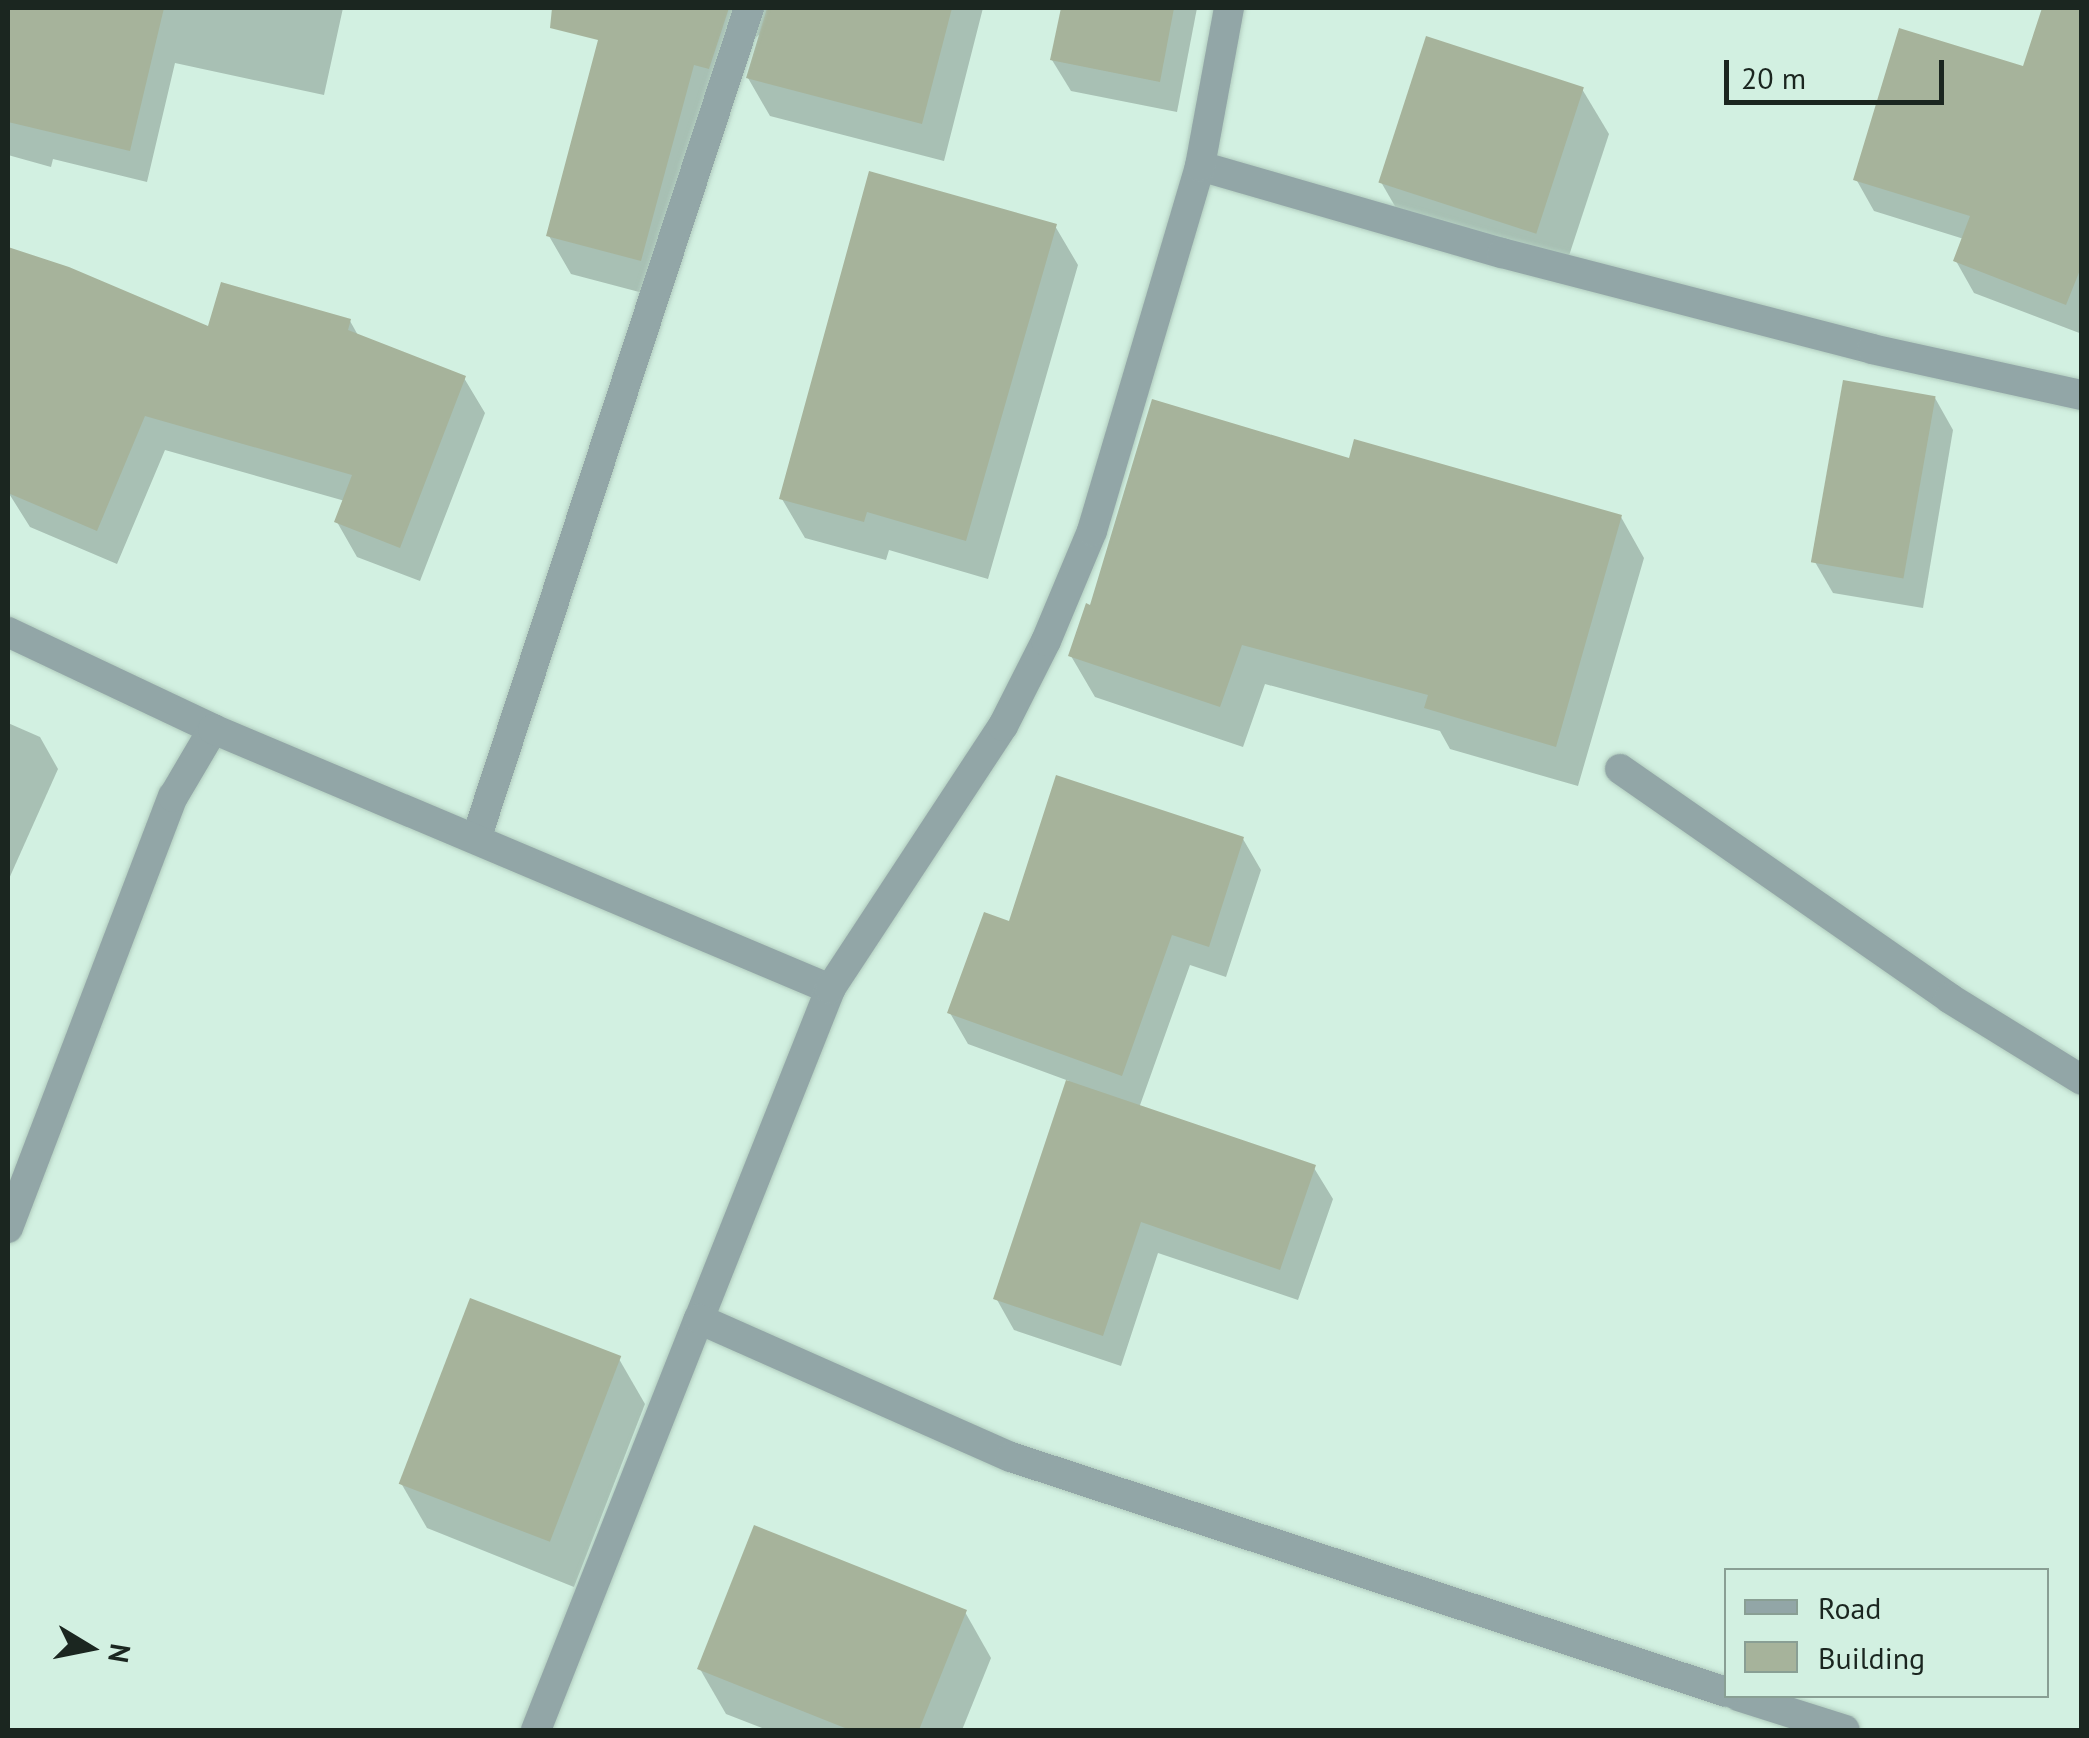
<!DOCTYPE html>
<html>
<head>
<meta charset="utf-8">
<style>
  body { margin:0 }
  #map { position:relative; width:2089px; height:1738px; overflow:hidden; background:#d2f0e1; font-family:"PT Sans",sans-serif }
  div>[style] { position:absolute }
  .shadow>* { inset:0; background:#0003 }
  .building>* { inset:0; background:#a6b39b; transform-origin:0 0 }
  .roads { filter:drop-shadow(0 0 2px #b1ccbe) drop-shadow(0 0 2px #b1ccbe) }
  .street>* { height:30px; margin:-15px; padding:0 15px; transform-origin:15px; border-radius:15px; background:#92a6a7 }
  span { translate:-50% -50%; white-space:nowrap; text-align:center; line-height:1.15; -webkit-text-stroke:8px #d2f0e1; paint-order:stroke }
  .frame { position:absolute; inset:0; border:10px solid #1b2620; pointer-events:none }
  .legend { position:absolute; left:1724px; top:1568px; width:325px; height:130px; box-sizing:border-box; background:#d2f0e1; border:2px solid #899f94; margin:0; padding:12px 18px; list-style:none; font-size:30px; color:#1b2620 }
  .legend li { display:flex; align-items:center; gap:20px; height:50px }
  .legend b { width:50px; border:2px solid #899f94 }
  .north { position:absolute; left:40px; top:1598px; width:100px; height:100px; -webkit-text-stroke:8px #d2f0e1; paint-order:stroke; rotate:100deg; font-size:28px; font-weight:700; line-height:40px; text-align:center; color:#1b2620 }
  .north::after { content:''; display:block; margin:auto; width:35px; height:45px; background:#1b2620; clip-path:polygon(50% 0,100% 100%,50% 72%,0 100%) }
  .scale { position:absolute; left:1724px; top:60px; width:220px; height:45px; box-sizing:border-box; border:5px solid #1b2620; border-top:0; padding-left:12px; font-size:30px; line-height:35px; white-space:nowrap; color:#1b2620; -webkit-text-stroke:8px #d2f0e1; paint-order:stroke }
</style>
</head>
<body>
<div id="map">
  <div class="shadow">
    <div style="clip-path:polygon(8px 8px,343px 8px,324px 95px,175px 63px,147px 182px,53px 159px,51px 167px,8px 155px)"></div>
    <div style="clip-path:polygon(609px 8px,983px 8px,944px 161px,770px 116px,748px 78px,762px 32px,752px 41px,662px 298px,571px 274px,549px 236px)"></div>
    <div style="clip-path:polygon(1063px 8px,1197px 8px,1177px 112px,1071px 91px,1052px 60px)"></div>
    <div style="clip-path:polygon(2045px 8px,2082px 8px,2082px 334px,1974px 293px,1956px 261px,1964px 239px,1874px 211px,1856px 179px,2024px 69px)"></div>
    <div style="clip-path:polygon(1582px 89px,1609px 134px,1562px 277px,1407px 227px,1381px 182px)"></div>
    <div style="clip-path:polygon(1055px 226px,1078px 265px,988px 579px,889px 550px,886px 560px,805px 538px,782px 499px)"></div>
    <div style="clip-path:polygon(8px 250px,68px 269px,210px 329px,350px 321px,359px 337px,464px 378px,485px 413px,420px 581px,357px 557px,337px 522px,345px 501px,165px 450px,117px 564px,30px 527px,8px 492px)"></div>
    <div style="clip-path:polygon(1935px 398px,1953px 430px,1923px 608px,1833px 593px,1815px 562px)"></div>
    <div style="clip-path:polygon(1350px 462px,1621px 517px,1644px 558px,1578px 786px,1450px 749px,1440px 731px,1265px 684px,1243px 747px,1095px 697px,1071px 656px)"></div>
    <div style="clip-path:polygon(8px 723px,40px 737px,58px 769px,8px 881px)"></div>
    <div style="clip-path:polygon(1243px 839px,1261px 870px,1226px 977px,1190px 965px,1139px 1108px,1314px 1168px,1333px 1199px,1298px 1300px,1158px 1253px,1121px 1366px,1014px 1330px,996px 1298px,1069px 1081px,968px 1044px,950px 1013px,1011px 924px)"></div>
    <div style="clip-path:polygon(619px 1359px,645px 1404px,574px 1587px,427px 1528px,401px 1483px)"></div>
    <div style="clip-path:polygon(965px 1612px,991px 1658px,962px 1730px,767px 1730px,726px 1714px,700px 1669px)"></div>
  </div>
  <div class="building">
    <div style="clip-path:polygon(8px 8px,164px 8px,130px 151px,8px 122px)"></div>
    <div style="clip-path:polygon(552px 8px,729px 8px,709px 69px,694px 65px,641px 261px,546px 236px,598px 40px,550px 28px)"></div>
    <div style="clip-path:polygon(767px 8px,952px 8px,922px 124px,746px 78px)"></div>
    <div style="clip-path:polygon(1061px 8px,1174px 8px,1160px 82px,1050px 60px)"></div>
    <div style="clip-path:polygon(2042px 8px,2082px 8px,2082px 265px,2066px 305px,1953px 261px,1970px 216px,1853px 180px,1899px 28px,2023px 66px)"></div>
    <div style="left:1426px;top:36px;width:166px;height:154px;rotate:18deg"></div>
    <div style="clip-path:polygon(869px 171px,1057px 224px,966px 541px,867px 512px,864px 522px,779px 499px)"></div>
    <div style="clip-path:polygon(8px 247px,69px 267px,208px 326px,221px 282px,351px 319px,348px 330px,466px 376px,400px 548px,334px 522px,352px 475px,145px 416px,97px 531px,8px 493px)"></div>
    <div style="left:1843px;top:380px;width:94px;height:185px;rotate:10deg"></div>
    <div style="clip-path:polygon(1152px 399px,1349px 458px,1354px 439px,1622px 515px,1556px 747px,1424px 708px,1428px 695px,1242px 645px,1220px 707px,1068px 656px,1086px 603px,1090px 605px)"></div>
    <div style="clip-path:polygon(1056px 775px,1244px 837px,1209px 947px,1172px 935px,1122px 1076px,947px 1013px,984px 912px,1009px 921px)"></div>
    <div style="clip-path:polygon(1066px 1080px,1316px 1165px,1280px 1270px,1141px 1222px,1103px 1336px,993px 1299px)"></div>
    <div style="left:470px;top:1298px;width:162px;height:199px;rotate:21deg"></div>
    <div style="clip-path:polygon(754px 1525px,967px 1610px,919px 1730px,850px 1730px,697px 1669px)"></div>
  </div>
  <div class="roads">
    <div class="street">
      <div style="left:1200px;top:166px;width:314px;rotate:16.1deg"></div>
      <div style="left:1502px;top:253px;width:382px;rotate:14.5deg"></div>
      <div style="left:1872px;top:349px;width:215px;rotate:12.4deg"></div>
      <div style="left:8px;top:632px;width:227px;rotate:25.3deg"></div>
      <div style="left:1620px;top:769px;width:401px;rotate:34.8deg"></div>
      <div style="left:1949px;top:998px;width:156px;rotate:31.7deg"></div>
      <div style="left:476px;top:839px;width:875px;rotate:-71.81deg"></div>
      <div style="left:8px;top:1228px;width:462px;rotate:-69.1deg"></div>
      <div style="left:173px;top:797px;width:79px;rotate:-59.5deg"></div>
      <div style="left:213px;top:729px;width:670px;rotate:22.85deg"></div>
      <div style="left:699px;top:1319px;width:355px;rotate:-68.3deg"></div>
      <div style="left:830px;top:989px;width:315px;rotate:-56.7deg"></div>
      <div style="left:1003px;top:726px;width:95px;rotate:-63.2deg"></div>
      <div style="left:1046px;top:641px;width:119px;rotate:-67.3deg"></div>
      <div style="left:1092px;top:531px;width:381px;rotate:-73.5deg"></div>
      <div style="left:1200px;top:166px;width:161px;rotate:-79.6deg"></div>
      <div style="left:1738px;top:1696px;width:112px;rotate:17.6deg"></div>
      <div style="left:536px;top:1730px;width:442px;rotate:-68.4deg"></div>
      <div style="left:699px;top:1319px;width:341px;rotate:23.9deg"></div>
      <div style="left:1011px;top:1457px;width:753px;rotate:18.19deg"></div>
    </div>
  </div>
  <div class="frame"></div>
  <ul class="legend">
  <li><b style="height:12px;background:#92a6a7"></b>Road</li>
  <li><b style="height:28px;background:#a6b39b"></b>Building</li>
  </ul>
  <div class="north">N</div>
  <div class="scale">20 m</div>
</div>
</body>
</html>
